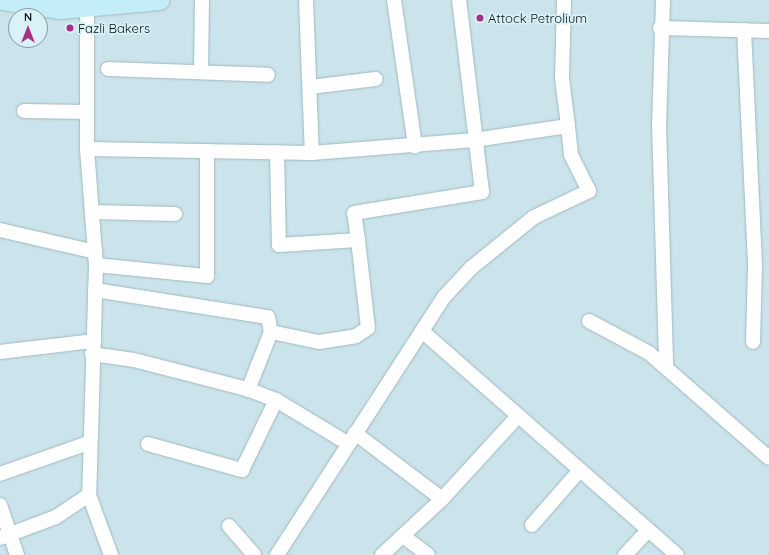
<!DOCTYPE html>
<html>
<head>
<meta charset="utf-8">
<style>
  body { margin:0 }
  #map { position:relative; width:769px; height:555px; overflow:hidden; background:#cbe4eb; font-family:Quicksand,sans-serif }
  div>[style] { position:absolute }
  .roads { filter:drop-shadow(0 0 1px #a0b8be) drop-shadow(0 0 1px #a0b8be) }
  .street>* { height:14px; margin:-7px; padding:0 7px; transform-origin:7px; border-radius:7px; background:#fff }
  .secondary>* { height:20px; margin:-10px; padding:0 10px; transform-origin:10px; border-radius:10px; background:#c4eef7 }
  .dots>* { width:11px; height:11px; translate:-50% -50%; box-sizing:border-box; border:2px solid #d8f2f8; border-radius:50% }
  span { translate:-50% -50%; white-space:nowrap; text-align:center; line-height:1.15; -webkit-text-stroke:3.5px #d8f2f8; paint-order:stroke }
  .poi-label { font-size:13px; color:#091114 }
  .left { translate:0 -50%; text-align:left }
  .north { position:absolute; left:8px; top:8px; width:40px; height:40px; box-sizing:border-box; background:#d8f2f8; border:1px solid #85989d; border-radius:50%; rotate:0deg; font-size:11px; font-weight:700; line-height:16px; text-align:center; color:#091114 }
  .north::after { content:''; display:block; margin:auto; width:14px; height:18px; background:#a82f86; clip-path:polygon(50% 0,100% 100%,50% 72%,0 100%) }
</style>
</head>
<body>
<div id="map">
  <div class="roads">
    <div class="street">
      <div style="left:306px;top:0;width:153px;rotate:87.8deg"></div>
      <div style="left:394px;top:0;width:148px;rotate:81.8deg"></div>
      <div style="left:663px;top:0;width:124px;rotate:91.8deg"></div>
      <div style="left:659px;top:124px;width:242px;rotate:88.3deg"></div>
      <div style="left:87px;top:7px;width:142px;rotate:90deg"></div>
      <div style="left:87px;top:149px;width:116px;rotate:85.6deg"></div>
      <div style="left:96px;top:265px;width:230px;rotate:91.7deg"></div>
      <div style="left:89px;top:495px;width:64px;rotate:69.9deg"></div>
      <div style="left:660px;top:28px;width:109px;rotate:1.6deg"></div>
      <div style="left:744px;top:30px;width:236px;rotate:87.3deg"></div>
      <div style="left:755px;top:266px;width:76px;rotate:91.5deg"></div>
      <div style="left:108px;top:69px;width:160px;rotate:2.1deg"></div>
      <div style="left:201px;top:71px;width:71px;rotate:-89.2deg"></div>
      <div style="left:310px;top:87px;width:66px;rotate:-6.9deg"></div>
      <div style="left:24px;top:111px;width:63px;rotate:0.9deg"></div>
      <div style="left:87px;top:149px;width:225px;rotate:1deg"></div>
      <div style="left:312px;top:153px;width:163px;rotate:-4.6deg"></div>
      <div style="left:474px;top:140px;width:95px;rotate:-8.5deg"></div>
      <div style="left:568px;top:126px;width:48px;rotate:-97.1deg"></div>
      <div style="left:562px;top:78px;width:78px;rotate:-88.5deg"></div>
      <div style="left:277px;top:152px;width:93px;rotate:88.8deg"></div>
      <div style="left:279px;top:245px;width:79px;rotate:-3.6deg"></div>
      <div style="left:358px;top:240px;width:27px;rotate:-98deg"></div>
      <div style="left:354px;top:213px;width:130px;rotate:-9.3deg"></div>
      <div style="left:482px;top:192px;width:193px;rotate:-96.8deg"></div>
      <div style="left:92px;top:212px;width:83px;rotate:1.4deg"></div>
      <div style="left:0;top:230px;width:98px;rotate:13deg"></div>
      <div style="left:96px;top:265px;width:112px;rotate:5.7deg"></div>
      <div style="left:207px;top:276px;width:125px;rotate:-90deg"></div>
      <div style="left:95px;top:290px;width:175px;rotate:8.9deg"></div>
      <div style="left:268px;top:317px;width:15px;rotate:79deg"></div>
      <div style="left:589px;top:321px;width:68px;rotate:28.1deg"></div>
      <div style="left:649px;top:353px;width:159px;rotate:41.2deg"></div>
      <div style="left:422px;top:331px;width:339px;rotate:41.3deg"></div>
      <div style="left:0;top:352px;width:95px;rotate:-6.7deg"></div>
      <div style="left:92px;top:354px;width:42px;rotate:8.1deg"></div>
      <div style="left:134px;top:360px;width:117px;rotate:14.4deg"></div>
      <div style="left:247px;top:389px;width:31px;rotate:21deg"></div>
      <div style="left:276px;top:400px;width:85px;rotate:31.1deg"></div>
      <div style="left:248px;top:390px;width:62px;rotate:-68.4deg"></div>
      <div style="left:271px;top:332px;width:49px;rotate:11.8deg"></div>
      <div style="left:319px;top:342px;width:37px;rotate:-9deg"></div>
      <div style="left:356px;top:336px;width:14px;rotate:-34deg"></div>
      <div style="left:368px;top:328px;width:89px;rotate:-96.5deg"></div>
      <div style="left:355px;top:433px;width:109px;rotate:37.2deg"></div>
      <div style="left:148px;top:444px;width:98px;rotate:15.5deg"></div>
      <div style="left:242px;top:470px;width:78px;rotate:-64.1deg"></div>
      <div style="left:0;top:474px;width:93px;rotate:-19.4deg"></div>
      <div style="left:0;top:505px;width:53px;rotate:71.2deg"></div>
      <div style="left:532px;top:525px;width:73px;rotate:-48.9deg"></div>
      <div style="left:229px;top:526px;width:38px;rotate:49deg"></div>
      <div style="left:403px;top:536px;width:31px;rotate:37deg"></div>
      <div style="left:0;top:538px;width:60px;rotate:-20.6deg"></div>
      <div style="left:56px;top:517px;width:40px;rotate:-34deg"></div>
      <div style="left:277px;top:555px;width:307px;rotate:-57.1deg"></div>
      <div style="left:444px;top:297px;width:40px;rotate:-47deg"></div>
      <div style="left:471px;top:268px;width:81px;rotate:-39deg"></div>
      <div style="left:534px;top:217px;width:61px;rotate:-25.3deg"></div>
      <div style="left:589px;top:191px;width:40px;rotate:-116.6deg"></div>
      <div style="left:571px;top:155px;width:29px;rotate:-96deg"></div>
      <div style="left:382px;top:555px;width:82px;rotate:-43deg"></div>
      <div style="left:442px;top:499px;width:113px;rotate:-47.5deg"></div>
      <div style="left:625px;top:555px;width:34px;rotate:-47deg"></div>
    </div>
    <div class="secondary">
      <div style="left:3px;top:0;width:59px;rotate:8.8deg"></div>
      <div style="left:61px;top:9px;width:99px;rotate:-5.2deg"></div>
    </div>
  </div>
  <div class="dots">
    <div style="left:480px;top:18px;background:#a82f86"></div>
    <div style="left:70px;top:28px;background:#a82f86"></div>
  </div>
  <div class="poi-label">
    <span class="left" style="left:488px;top:18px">Attock Petrolium</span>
    <span class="left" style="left:78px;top:28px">Fazli Bakers</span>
  </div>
  <div class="north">N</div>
</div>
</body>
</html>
